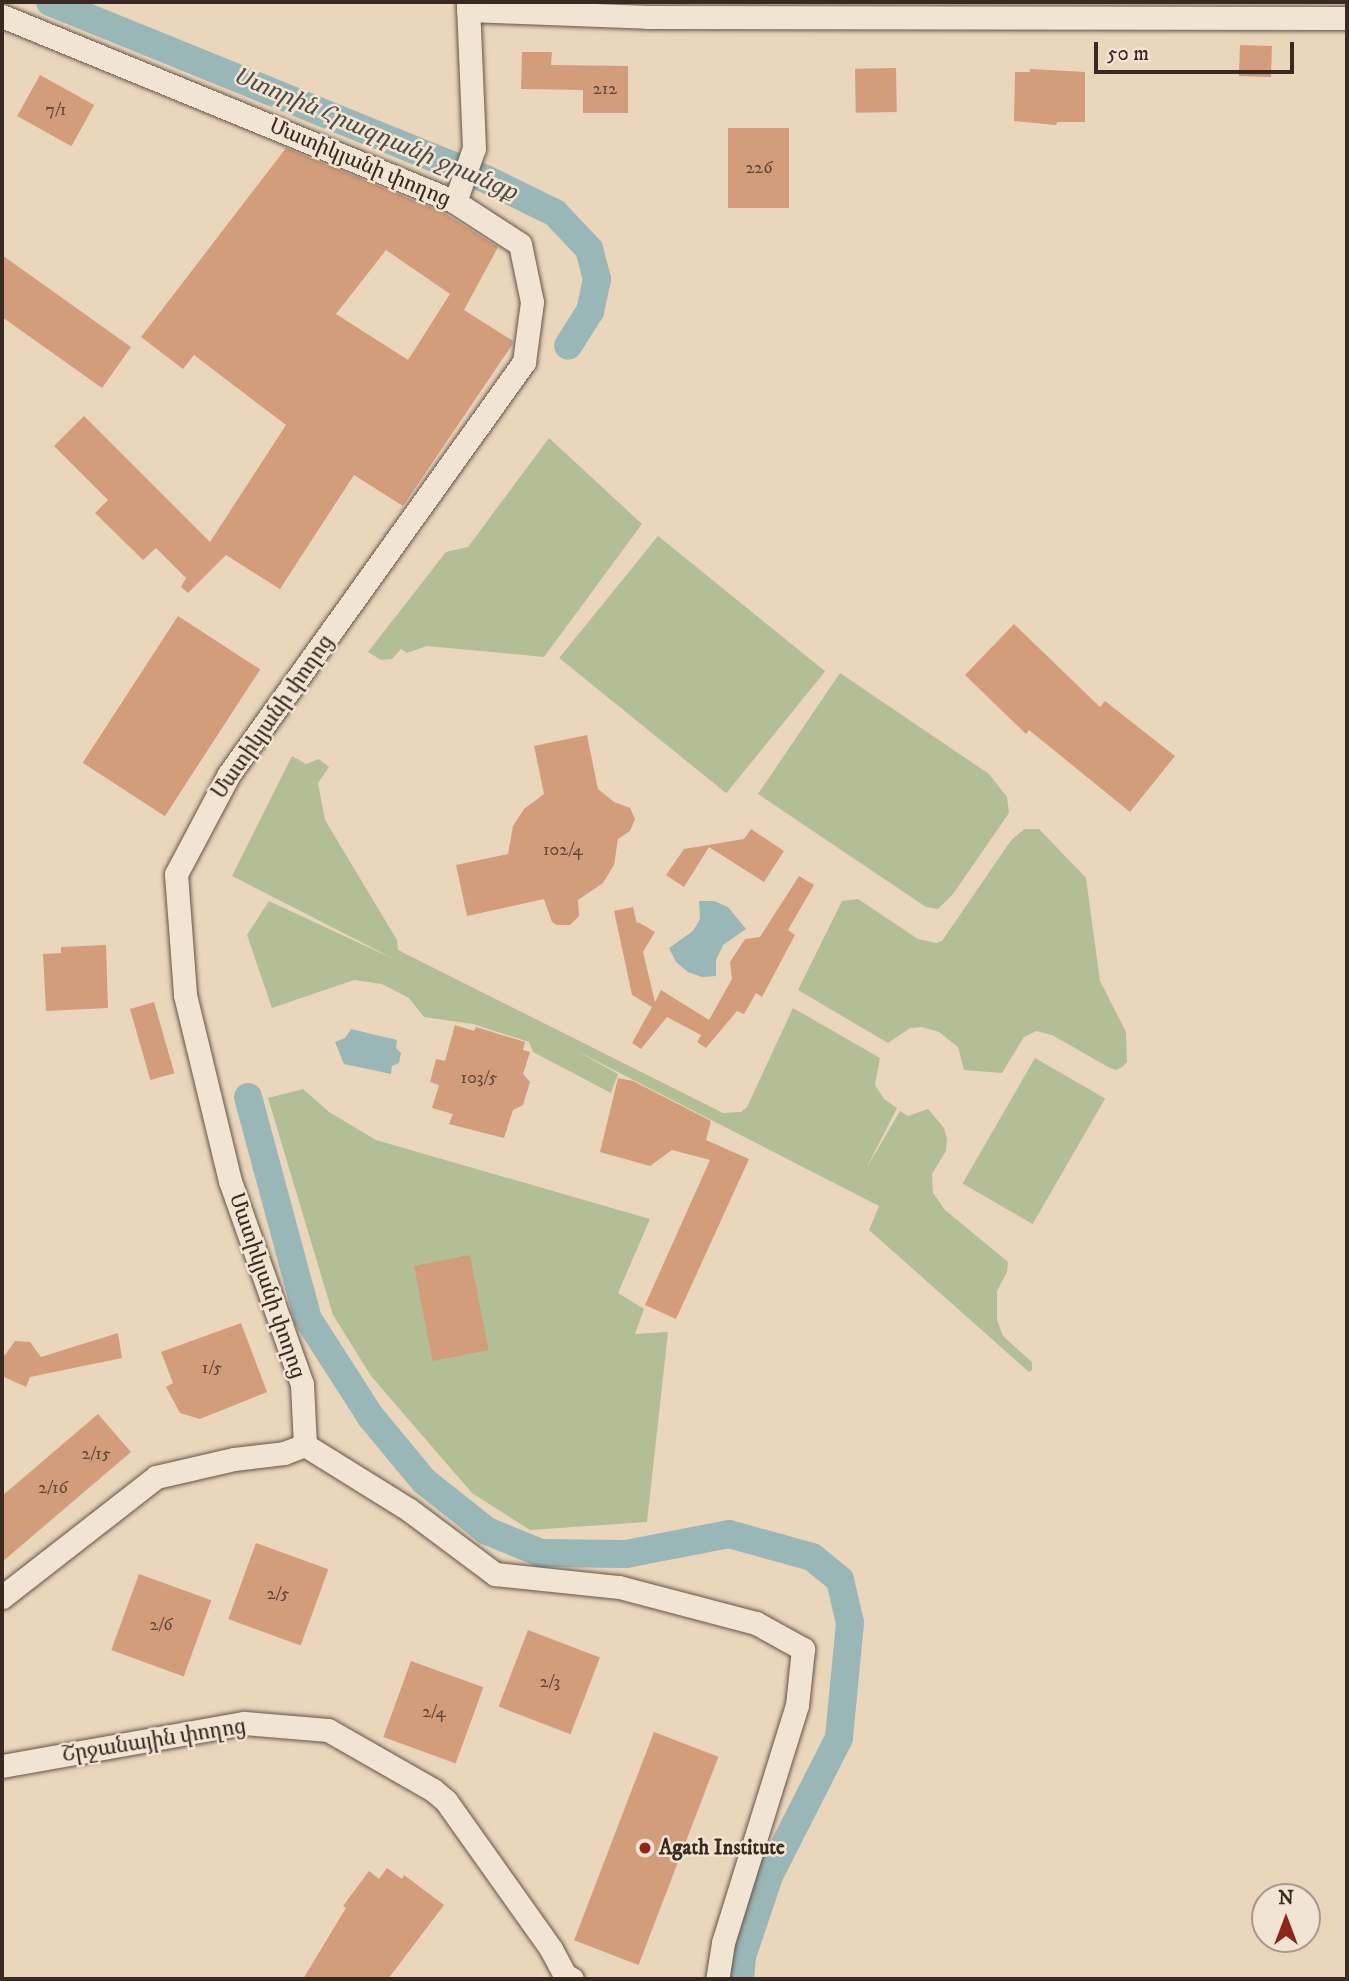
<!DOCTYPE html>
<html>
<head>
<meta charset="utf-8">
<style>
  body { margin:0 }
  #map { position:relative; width:1349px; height:1981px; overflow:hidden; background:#ead6bb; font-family:"IM FELL DW Pica","Noto Serif Armenian",serif }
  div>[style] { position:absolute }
  .green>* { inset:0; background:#b2bf94; transform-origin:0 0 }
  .water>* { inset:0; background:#9ab7b7 }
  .canal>* { height:28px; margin:-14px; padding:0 14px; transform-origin:14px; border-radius:14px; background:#9ab7b7 }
  .building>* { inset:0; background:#d39d7b; transform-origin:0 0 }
  .roads { filter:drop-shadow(0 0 2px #655448) drop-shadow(0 0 2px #655448) }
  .minor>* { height:23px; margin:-11.5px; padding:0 11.5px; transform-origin:11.5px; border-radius:11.5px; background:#f1e4d3 }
  .dots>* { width:19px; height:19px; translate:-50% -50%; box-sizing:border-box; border:4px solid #f1e4d3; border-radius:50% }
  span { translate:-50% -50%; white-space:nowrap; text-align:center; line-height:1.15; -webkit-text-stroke:5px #f1e4d3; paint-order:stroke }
  .number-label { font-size:18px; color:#604638 }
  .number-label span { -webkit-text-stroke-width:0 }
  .street-label { font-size:21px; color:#392921 }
  .poi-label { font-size:21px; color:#392921; font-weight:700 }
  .left { translate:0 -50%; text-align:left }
  .water-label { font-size:23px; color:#514c46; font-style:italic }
  .frame { position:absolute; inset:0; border:4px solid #392921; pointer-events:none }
  .north { position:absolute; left:1251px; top:1883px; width:70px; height:70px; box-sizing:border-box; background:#f1e4d3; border:2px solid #a7998c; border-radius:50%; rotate:0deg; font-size:19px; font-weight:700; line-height:28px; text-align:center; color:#392921 }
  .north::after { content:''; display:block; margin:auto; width:24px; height:32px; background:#8f2418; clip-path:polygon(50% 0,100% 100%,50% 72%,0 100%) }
  .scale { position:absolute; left:1094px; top:42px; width:200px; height:32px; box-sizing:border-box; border:4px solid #392921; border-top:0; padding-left:9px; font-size:21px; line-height:24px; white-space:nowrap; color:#392921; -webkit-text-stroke:5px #f1e4d3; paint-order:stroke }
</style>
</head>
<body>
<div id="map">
  <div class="green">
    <div style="clip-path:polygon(549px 438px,642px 524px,544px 657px,427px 646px,407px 653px,401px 649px,392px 659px,381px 660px,368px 652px,446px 552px,468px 547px)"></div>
    <div style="left:658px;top:536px;width:215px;height:157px;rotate:39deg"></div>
    <div style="clip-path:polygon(840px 673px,989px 774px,1007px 797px,1009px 813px,953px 894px,938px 909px,926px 907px,758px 794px)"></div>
    <div style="clip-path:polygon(292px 756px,306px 764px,319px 759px,329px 767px,318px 783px,325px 820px,397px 940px,398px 950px,723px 1113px,741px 1112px,747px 1107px,793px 1008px,880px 1058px,875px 1085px,884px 1099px,897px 1108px,866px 1169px,900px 1111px,908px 1116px,928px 1109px,944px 1128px,947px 1139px,946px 1151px,932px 1174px,933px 1193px,945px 1210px,1008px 1262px,1007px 1272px,997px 1291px,997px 1320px,1003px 1336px,1032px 1362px,1032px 1370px,1029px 1372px,869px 1230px,879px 1206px,573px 1049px,618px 1074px,611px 1093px,533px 1052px,529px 1042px,473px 1024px,424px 1017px,409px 998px,382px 984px,354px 980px,272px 1008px,247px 935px,269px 901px,398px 961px,232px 876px)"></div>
    <div style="clip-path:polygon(1025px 829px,1039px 829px,1086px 878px,1100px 981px,1126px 1032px,1127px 1062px,1122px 1067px,1116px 1070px,1108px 1067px,1052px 1035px,1036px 1031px,1024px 1037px,1002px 1073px,964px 1070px,958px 1047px,939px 1032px,922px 1027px,910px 1028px,888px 1043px,798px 990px,842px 901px,858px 899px,918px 939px,936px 943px,942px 941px,1012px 839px)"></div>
    <div style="left:1035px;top:1058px;width:81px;height:145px;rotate:30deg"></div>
    <div style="clip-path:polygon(303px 1089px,329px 1112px,376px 1140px,650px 1219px,618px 1293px,644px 1309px,635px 1334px,668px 1332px,647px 1522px,530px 1530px,472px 1493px,371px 1376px,333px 1315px,268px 1098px)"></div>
  </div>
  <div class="water">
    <div style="clip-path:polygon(699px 901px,714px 901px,728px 907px,746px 929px,723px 945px,716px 960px,716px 976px,702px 977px,688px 972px,676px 962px,669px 948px,693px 931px,700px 919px)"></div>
    <div style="clip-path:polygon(351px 1029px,397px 1040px,396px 1048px,401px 1053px,399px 1063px,392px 1066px,391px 1074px,344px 1064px,335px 1042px,345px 1038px)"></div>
  </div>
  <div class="canal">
    <div style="left:50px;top:2px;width:471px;rotate:22.1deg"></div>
    <div style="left:486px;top:179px;width:77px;rotate:26.2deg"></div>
    <div style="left:555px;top:213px;width:50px;rotate:46.6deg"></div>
    <div style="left:589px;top:249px;width:31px;rotate:75deg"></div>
    <div style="left:597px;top:279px;width:33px;rotate:102deg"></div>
    <div style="left:590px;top:311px;width:41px;rotate:122.2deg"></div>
    <div style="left:248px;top:1097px;width:230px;rotate:74.9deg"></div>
    <div style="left:308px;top:1319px;width:117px;rotate:57.3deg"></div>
    <div style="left:371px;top:1417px;width:83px;rotate:50.4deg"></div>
    <div style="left:424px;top:1481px;width:80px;rotate:38.4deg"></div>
    <div style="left:487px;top:1531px;width:58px;rotate:22.2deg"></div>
    <div style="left:541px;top:1553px;width:85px;rotate:0.7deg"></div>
    <div style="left:626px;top:1554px;width:105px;rotate:-11deg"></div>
    <div style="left:729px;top:1534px;width:86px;rotate:15.5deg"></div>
    <div style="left:812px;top:1557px;width:36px;rotate:39deg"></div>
    <div style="left:840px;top:1580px;width:44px;rotate:76.9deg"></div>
    <div style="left:850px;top:1623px;width:116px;rotate:95.5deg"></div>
    <div style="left:839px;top:1738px;width:155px;rotate:116.9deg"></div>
    <div style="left:769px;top:1876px;width:84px;rotate:108.6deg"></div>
    <div style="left:742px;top:1956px;width:23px;rotate:95deg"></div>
  </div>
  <div class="building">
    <div style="left:1240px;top:45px;width:32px;height:31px;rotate:2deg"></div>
    <div style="clip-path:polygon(522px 52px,552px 52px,551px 65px,628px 66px,628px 113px,583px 113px,583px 90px,521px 89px)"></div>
    <div style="left:896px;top:68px;width:44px;height:41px;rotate:89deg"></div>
    <div style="clip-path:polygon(1030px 69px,1085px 72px,1085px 122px,1057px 122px,1056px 125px,1014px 121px,1015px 72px,1030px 72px)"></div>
    <div style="left:40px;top:75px;width:62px;height:47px;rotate:29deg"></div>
    <div style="left:728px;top:128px;width:61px;height:80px"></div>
    <div style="clip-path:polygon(evenodd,286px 148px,444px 213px,498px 247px,464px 310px,513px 341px,512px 345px,403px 506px,354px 475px,280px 589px,226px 555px,188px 593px,181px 587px,186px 578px,156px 548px,143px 560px,95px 513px,108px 500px,54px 446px,84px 416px,210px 542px,286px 425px,194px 355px,183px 369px,141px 337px,286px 148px,386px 250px,450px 294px,408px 360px,336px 314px,386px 250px)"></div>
    <div style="clip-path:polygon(2px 255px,131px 347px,102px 388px,2px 317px)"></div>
    <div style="left:178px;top:616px;width:98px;height:175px;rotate:33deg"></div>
    <div style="clip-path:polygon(1014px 624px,1100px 707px,1105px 701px,1175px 756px,1130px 812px,1029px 730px,1026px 734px,965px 675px)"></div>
    <div style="clip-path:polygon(587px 735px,598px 789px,614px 802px,630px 808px,635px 819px,630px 831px,618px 839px,614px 865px,603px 883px,578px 900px,579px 916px,570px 925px,557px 925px,552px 922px,544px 899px,467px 916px,456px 865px,508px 854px,513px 826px,524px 809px,544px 794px,534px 746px)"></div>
    <div style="clip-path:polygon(751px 829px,784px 851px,764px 882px,709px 847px,684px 887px,666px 875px,684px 849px,744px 839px)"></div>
    <div style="clip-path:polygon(799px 876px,814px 885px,788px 930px,795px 935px,762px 997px,756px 993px,744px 1014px,737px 1011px,706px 1048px,697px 1042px,701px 1035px,667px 1017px,641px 1049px,632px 1043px,652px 1007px,632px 995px,614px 911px,633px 907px,637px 924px,638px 922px,655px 932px,643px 952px,655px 1002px,661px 990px,709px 1020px,732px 979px,730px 962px,745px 939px,760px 937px)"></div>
    <div style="clip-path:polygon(106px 945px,108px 1008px,46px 1011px,43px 954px,61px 953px,61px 947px)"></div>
    <div style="left:154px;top:1002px;width:74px;height:25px;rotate:74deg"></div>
    <div style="clip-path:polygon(455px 1025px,474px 1031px,476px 1027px,525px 1042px,523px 1050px,530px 1052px,523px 1074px,530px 1082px,523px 1105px,513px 1110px,504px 1138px,449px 1124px,453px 1114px,432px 1108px,439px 1085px,430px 1082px,436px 1059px,445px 1061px)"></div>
    <div style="clip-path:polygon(618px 1078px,633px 1081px,711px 1121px,706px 1140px,749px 1159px,676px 1319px,645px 1305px,710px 1160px,672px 1150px,650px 1166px,600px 1152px)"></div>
    <div style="left:470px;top:1255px;width:97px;height:57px;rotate:79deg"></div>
    <div style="clip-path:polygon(241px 1323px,267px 1392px,200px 1419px,180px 1413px,166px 1387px,173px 1383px,161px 1352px)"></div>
    <div style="clip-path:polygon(118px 1333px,122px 1358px,30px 1377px,26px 1387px,2px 1376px,2px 1359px,15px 1341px,30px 1342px,41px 1357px)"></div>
    <div style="clip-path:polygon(98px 1414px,131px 1452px,2px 1562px,2px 1496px)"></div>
    <div style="left:256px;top:1543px;width:77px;height:81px;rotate:20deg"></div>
    <div style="left:139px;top:1574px;width:77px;height:81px;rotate:20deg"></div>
    <div style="left:528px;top:1630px;width:77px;height:82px;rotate:21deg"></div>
    <div style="left:411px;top:1661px;width:77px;height:81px;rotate:20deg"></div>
    <div style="left:654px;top:1732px;width:69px;height:223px;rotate:21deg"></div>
    <div style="clip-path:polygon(387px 1868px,402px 1879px,404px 1875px,444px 1905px,388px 1979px,303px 1979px,346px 1908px,343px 1906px,369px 1871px,379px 1879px)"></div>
  </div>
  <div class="roads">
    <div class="minor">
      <div style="left:468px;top:10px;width:179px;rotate:2.2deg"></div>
      <div style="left:647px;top:17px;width:700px;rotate:0.08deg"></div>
      <div style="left:2px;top:16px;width:490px;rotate:22.3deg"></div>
      <div style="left:455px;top:202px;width:77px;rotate:32.9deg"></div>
      <div style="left:520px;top:244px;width:59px;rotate:78.3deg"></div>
      <div style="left:532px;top:302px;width:61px;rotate:97.6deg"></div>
      <div style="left:524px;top:362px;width:507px;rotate:125.6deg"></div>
      <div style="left:229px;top:774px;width:113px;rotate:117.9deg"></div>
      <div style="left:176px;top:874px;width:121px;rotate:85.7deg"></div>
      <div style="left:185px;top:995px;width:191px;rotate:76.4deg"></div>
      <div style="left:230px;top:1181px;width:215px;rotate:70.5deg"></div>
      <div style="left:302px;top:1384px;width:61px;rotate:87.2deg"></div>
      <div style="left:455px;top:202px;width:57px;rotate:-70.6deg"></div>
      <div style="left:474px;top:148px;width:146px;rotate:-92.4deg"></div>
      <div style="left:305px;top:1445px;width:121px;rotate:31.9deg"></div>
      <div style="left:408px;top:1509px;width:109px;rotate:36.8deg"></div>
      <div style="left:495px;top:1574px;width:125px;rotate:6deg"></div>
      <div style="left:619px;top:1587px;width:142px;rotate:14.7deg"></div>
      <div style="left:756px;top:1623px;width:54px;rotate:29deg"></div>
      <div style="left:803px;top:1649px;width:56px;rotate:96.1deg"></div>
      <div style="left:797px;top:1705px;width:249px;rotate:107.3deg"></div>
      <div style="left:723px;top:1943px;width:36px;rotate:99deg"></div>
      <div style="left:2px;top:1597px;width:195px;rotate:-37.9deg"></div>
      <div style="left:156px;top:1477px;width:80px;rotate:-13deg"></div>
      <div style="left:234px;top:1459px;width:50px;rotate:-6.8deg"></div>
      <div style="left:284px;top:1453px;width:22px;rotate:-21deg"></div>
      <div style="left:2px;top:1766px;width:246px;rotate:-10.1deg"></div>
      <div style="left:244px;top:1723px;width:84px;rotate:4.8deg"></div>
      <div style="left:328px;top:1730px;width:121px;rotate:29.7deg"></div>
      <div style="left:433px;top:1790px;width:17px;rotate:40deg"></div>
      <div style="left:446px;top:1801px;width:181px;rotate:54.6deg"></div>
      <div style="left:551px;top:1949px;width:30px;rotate:62deg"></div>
      <div style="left:565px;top:1975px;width:8px;rotate:30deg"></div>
    </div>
  </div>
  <div class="dots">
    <div style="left:645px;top:1848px;background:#8f2418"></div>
  </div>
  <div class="number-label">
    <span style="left:605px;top:89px">212</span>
    <span style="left:56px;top:110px">7/1</span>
    <span style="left:759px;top:168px">226</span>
    <span style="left:563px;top:850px">102/4</span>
    <span style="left:479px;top:1078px">103/5</span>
    <span style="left:212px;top:1368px">1/5</span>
    <span style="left:96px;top:1454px">2/15</span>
    <span style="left:53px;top:1488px">2/16</span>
    <span style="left:278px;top:1594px">2/5</span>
    <span style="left:161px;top:1625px">2/6</span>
    <span style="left:550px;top:1682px">2/3</span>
    <span style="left:434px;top:1712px">2/4</span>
  </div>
  <div class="street-label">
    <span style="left:360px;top:163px;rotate:23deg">Մատիկյանի փողոց</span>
    <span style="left:273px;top:717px;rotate:-55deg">Մատիկյանի փողոց</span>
    <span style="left:267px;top:1286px;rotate:71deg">Մատիկյանի փողոց</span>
    <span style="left:154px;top:1741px;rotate:-9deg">Շրջանային փողոց</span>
  </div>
  <div class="poi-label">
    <span class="left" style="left:659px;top:1848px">Agath Institute</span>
  </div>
  <div class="water-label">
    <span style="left:375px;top:135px;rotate:23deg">Ստորին Հրազդանի ջրանցք</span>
  </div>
  <div class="frame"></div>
  <div class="north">N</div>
  <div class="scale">50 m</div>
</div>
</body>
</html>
